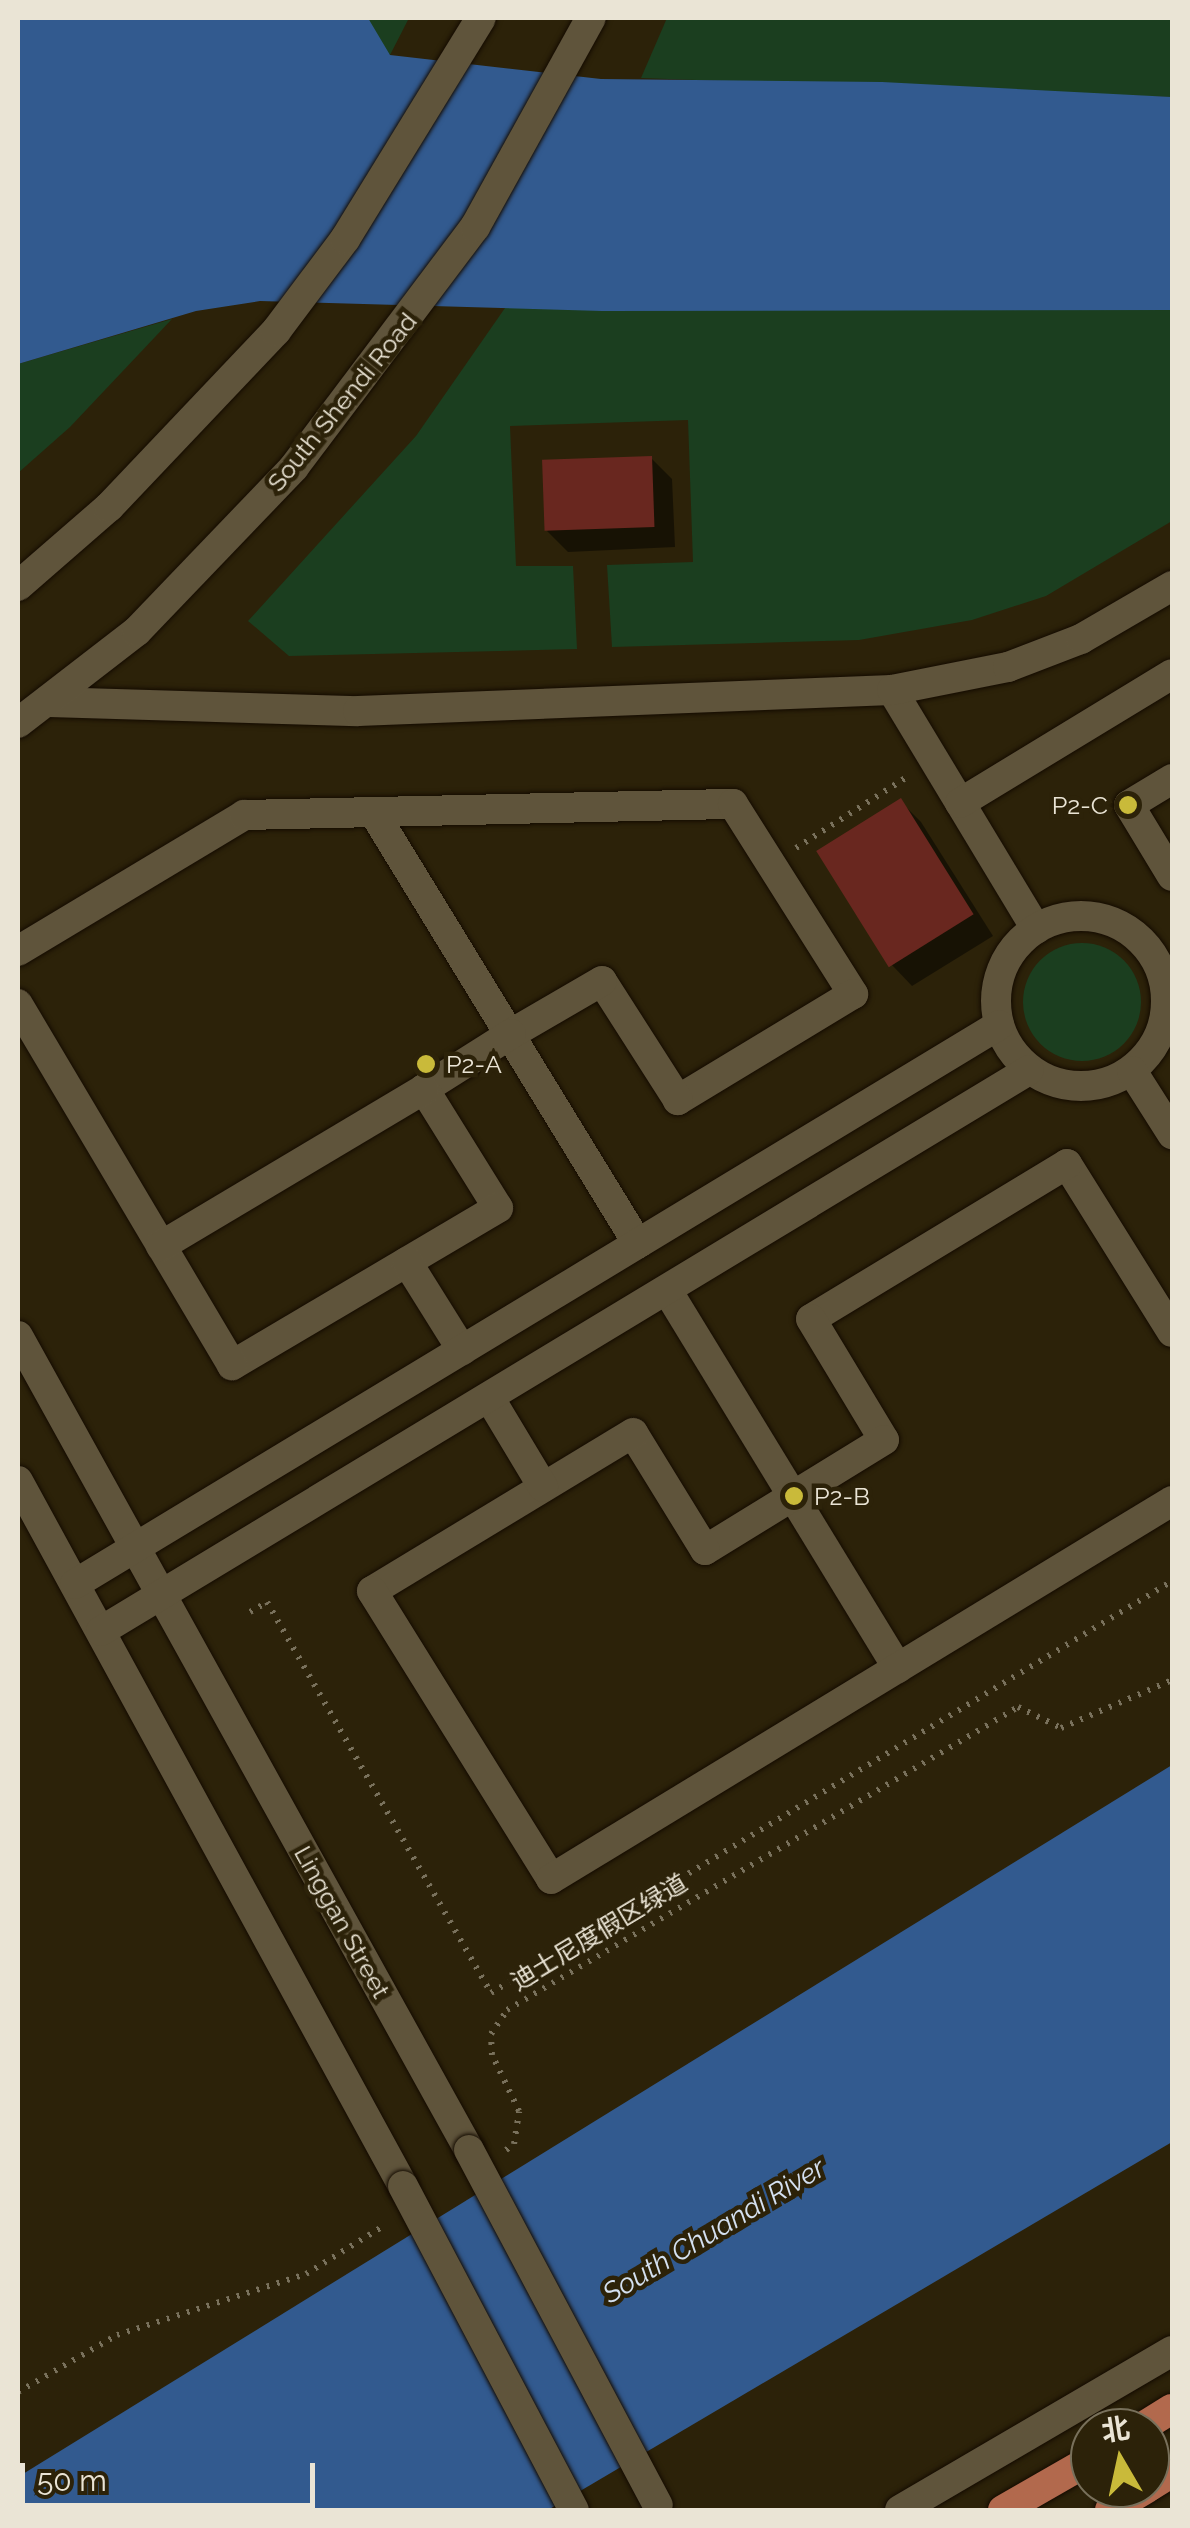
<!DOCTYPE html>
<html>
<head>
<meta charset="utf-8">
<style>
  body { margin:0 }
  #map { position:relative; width:1190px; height:2528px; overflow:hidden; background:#2c2209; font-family:Raleway,"Noto Sans SC",sans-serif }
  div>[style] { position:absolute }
  .green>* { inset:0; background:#1b3e1f }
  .round { border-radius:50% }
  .water>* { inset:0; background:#325a8f }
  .shadow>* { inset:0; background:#0007 }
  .building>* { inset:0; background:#69271f; transform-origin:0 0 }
  .path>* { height:6px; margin-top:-3px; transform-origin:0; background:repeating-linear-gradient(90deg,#79715c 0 2.5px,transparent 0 10.5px) }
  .roads { filter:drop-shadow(0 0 2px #140b00) drop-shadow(0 0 2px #140b00) }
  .minor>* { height:30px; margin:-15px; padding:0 15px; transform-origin:15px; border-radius:15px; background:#5f543b }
  .minor>.ring { margin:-15px; padding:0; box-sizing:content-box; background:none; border:30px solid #5f543b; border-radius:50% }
  .major>* { height:30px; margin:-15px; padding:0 15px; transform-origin:15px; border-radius:15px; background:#b2694d }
  .bridges { filter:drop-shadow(0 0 2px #140b00) drop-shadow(0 0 2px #140b00) }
  .minor-bridge>* { height:30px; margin:-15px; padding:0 15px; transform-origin:15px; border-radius:15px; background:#5f543b }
  .dots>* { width:28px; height:28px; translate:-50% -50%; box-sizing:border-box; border:5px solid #2c2209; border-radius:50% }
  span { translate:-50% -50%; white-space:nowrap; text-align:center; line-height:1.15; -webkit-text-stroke:9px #2c2209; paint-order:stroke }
  .street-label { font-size:25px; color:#eae4d5 }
  .poi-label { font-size:25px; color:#eae4d5 }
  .right { translate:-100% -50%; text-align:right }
  .left { translate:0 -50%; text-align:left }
  .water-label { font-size:28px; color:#d5e1f1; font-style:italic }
  .frame { position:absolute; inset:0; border:20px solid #eae4d5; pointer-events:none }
  .north { position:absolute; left:1070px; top:2408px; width:100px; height:100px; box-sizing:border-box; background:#2c2209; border:2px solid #78705b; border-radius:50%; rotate:351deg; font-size:28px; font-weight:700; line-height:40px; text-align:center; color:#eae4d5 }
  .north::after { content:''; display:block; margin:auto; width:35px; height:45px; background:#c9ba3a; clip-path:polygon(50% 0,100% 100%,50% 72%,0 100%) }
  .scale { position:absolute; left:20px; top:2463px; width:295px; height:45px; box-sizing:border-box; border:5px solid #eae4d5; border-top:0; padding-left:12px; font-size:30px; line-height:35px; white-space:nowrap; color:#eae4d5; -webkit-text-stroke:8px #2c2209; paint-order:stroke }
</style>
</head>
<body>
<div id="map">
  <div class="green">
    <div style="clip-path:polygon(368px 18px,409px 18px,390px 55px,375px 39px)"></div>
    <div style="clip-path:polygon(667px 18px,1172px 18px,1172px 97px,641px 78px)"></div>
    <div style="clip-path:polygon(505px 308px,1172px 310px,1172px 521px,1046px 596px,972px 620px,859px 640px,612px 647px,607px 565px,693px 562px,688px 420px,510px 426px,516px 566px,573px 566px,577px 649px,289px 656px,248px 621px,416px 436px)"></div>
    <div style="clip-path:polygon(172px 319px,70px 427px,18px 473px,18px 364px)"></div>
    <div class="round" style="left:1023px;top:943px;width:118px;height:118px"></div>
  </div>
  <div class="water">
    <div style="clip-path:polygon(18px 18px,368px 18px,390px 55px,601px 79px,882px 82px,1172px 97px,1172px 310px,602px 311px,260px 301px,196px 311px,18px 364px)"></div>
    <div style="clip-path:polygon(1172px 1765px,1172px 2142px,548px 2510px,18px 2510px,18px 2477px)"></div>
  </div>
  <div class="shadow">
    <div style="clip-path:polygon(651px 458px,672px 479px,675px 547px,568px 552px,547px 531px)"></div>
    <div style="clip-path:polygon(900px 801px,921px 822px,993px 936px,912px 986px,892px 965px)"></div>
  </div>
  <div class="building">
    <div style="left:652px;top:456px;width:71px;height:110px;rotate:88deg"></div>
    <div style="left:901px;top:798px;width:137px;height:100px;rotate:58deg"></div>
  </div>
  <div class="path">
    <div style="left:796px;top:848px;width:132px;rotate:-32.6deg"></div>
    <div style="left:250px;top:1612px;width:20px;rotate:-30deg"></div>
    <div style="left:267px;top:1602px;width:451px;rotate:60.2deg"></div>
    <div style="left:491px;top:1993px;width:796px;rotate:-31.17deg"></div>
    <div style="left:506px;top:2150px;width:10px;rotate:-37deg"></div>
    <div style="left:514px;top:2144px;width:33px;rotate:-81deg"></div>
    <div style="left:519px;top:2111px;width:62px;rotate:-115.7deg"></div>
    <div style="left:492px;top:2055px;width:21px;rotate:-93deg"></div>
    <div style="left:491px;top:2034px;width:29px;rotate:-56deg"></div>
    <div style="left:507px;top:2010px;width:594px;rotate:-30.67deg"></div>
    <div style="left:1018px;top:1707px;width:48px;rotate:26deg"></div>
    <div style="left:1061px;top:1728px;width:121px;rotate:-23.4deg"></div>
    <div style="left:18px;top:2392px;width:114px;rotate:-29.9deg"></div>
    <div style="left:117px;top:2335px;width:199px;rotate:-17.9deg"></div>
    <div style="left:306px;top:2274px;width:93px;rotate:-31.8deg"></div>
  </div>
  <div class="roads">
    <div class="minor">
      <div style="left:18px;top:586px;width:121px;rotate:-41deg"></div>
      <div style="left:109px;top:507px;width:243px;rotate:-46.5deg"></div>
      <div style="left:276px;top:331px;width:115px;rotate:-53.1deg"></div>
      <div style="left:345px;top:239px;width:259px;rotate:-58.4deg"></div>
      <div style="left:892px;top:690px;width:279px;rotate:58.9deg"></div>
      <div style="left:49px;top:702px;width:309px;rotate:1.7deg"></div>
      <div style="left:358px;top:711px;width:534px;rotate:-2.25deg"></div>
      <div style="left:892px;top:690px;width:118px;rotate:-11.2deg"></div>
      <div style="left:1008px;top:667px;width:78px;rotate:-21deg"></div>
      <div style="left:1081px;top:639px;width:105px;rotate:-30.2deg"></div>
      <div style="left:18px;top:723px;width:150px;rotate:-37.7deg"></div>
      <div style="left:137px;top:631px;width:227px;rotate:-46.2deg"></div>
      <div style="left:294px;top:467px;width:301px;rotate:-53deg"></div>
      <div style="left:475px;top:227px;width:239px;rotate:-61deg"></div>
      <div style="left:1172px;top:779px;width:50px;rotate:148.8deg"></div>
      <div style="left:1129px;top:805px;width:83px;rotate:58.8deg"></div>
      <div style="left:960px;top:803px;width:248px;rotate:-31.3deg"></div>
      <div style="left:374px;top:813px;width:505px;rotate:58.51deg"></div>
      <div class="ring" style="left:996px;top:916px;width:140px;height:140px"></div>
      <div style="left:18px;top:951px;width:264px;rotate:-31deg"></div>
      <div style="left:244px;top:815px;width:489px;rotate:-1.3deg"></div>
      <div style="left:733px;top:804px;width:225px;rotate:57.7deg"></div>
      <div style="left:853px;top:994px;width:205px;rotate:148.8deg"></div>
      <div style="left:678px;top:1100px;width:141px;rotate:-122.6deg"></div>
      <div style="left:602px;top:981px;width:105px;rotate:149.8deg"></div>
      <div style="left:511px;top:1034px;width:103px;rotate:147.7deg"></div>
      <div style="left:424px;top:1089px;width:140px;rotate:58.1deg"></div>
      <div style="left:498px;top:1208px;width:309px;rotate:149.4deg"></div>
      <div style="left:232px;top:1365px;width:420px;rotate:-120.7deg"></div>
      <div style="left:1132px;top:1071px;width:75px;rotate:57.6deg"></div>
      <div style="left:161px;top:1246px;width:306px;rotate:-30.8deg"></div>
      <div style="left:407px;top:1262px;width:104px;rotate:58deg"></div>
      <div style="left:667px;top:1290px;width:443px;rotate:58.6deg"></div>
      <div style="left:1172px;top:1332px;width:198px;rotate:-122deg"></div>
      <div style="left:1067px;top:1164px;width:299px;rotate:148.8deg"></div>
      <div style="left:811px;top:1319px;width:141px;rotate:58.9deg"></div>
      <div style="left:884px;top:1440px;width:210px;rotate:148.4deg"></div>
      <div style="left:705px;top:1550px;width:137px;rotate:-121.6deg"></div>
      <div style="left:633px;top:1433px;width:305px;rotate:148.8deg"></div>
      <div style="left:372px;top:1591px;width:339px;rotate:58.1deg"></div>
      <div style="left:551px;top:1879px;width:727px;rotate:-31.33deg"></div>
      <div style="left:18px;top:1336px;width:931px;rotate:61.01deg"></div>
      <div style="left:489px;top:1397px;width:105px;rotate:59deg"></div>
      <div style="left:18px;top:1481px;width:803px;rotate:61.36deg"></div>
      <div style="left:75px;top:1584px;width:1080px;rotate:-31.17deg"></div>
      <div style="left:101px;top:1631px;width:1084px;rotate:-31.15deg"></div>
      <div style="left:900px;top:2510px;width:315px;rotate:-30.3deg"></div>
    </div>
    <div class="major">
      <div style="left:1141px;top:2428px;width:36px;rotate:-32deg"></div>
      <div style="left:1150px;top:2486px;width:26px;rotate:-32deg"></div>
      <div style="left:1003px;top:2510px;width:100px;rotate:-29.9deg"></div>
      <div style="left:1110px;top:2510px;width:43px;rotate:-30.7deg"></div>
    </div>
  </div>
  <div class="bridges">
    <div class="minor-bridge">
      <div style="left:469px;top:2150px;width:402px;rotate:62deg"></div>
      <div style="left:403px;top:2186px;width:366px;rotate:62.2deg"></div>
    </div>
  </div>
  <div class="dots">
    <div style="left:1128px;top:805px;background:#c9ba3a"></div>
    <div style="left:426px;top:1064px;background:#c9ba3a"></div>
    <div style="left:794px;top:1496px;background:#c9ba3a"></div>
  </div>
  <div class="street-label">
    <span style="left:342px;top:402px;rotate:-51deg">South Shendi Road</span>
    <span style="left:342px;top:1922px;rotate:61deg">Linggan Street</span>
    <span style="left:599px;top:1932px;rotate:-31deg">迪士尼度假区绿道</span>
  </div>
  <div class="poi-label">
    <span class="right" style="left:1108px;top:805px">P2-C</span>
    <span class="left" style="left:446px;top:1064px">P2-A</span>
    <span class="left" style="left:814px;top:1496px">P2-B</span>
  </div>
  <div class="water-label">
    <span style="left:714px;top:2231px;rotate:-31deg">South Chuandi River</span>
  </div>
  <div class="frame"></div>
  <div class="north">北</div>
  <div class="scale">50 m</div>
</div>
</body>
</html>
